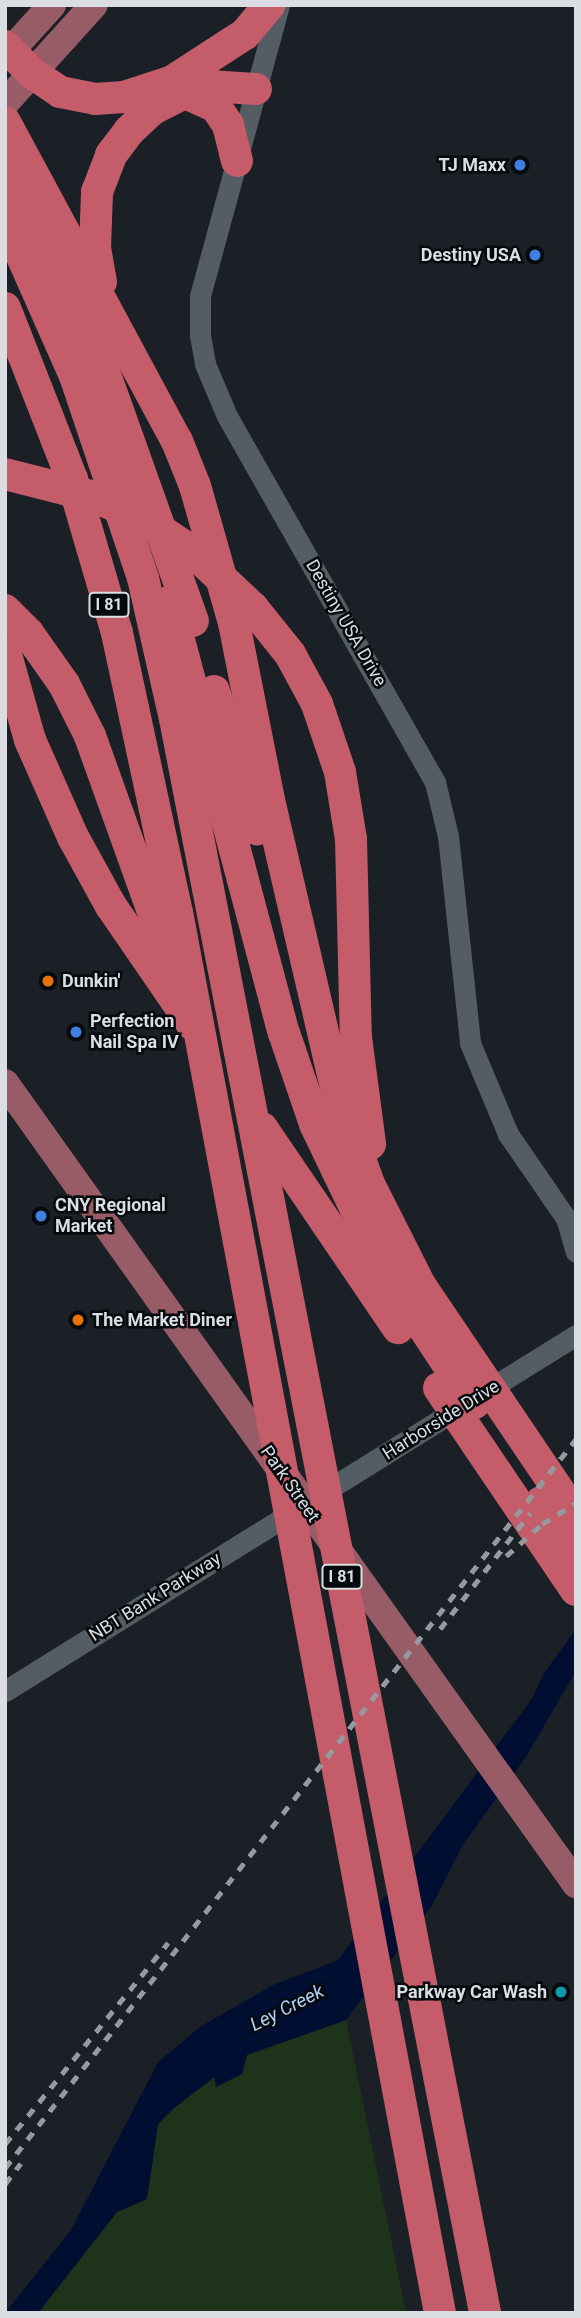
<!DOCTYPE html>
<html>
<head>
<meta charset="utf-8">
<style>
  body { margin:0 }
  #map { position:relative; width:581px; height:2318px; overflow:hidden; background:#1a2026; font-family:Roboto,sans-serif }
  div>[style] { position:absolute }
  .green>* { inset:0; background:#1d331a }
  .water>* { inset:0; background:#000e31 }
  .minor>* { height:21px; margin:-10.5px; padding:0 10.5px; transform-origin:10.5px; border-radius:10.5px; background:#555d64 }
  .major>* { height:28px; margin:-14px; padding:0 14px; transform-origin:14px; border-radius:14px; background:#985c67 }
  .highway>* { height:32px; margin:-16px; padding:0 16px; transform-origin:16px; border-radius:16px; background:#c45c69 }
  .rail>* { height:4.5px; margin-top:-2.25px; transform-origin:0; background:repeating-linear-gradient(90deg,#959a9f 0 9px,transparent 0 18px) }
  .dots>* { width:19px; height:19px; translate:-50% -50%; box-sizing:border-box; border:4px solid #070a0c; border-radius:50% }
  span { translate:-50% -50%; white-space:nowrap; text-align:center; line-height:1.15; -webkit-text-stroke:5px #070a0c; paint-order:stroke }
  .shield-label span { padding:2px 5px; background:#070a0c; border:2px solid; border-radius:5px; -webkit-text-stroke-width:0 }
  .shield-label { font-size:16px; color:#dadee2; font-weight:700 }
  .poi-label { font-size:18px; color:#dadee2; font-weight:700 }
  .right { translate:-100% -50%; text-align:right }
  .left { translate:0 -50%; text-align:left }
  .street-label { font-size:18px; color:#dadee2 }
  .water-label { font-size:19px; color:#b1cdf4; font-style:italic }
  .frame { position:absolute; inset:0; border:7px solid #dadee2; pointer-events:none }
</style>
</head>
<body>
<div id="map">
  <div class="green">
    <div style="clip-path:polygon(346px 2020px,406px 2313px,38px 2313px,117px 2212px,147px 2199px,158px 2124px,174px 2108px,215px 2077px,217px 2087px,247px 2055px)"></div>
  </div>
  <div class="water">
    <div style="clip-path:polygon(576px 1629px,576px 1671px,526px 1757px,463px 1845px,431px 1907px,346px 2020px,247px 2055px,242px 2074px,216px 2087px,214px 2077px,174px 2108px,158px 2124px,147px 2199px,117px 2212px,38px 2313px,5px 2313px,71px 2230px,158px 2062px,200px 2027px,273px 1985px,338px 1960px,531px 1700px,544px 1673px)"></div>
  </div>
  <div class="minor">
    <div style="left:279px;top:5px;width:302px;rotate:105.2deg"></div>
    <div style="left:200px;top:296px;width:39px;rotate:90deg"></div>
    <div style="left:200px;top:335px;width:29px;rotate:80deg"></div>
    <div style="left:205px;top:364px;width:56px;rotate:67.1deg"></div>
    <div style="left:227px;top:416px;width:421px;rotate:60.4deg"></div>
    <div style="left:435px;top:782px;width:56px;rotate:76.5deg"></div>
    <div style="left:448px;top:836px;width:208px;rotate:83.9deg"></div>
    <div style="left:470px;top:1043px;width:99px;rotate:67.3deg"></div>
    <div style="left:508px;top:1134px;width:120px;rotate:55.5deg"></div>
    <div style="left:567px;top:1221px;width:32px;rotate:74deg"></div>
    <div style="left:5px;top:1691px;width:673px;rotate:-31.94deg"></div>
  </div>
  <div class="major">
    <div style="left:5px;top:57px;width:70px;rotate:-47.9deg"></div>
    <div style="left:5px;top:103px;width:132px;rotate:-47.8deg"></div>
    <div style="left:5px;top:1083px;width:984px;rotate:54.52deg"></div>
  </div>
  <div class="highway">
    <div style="left:5px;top:46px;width:38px;rotate:45deg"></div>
    <div style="left:32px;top:73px;width:34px;rotate:34deg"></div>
    <div style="left:60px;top:92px;width:36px;rotate:11deg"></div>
    <div style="left:95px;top:99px;width:29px;rotate:-4deg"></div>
    <div style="left:124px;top:97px;width:58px;rotate:-18.1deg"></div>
    <div style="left:171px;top:82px;width:88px;rotate:-33deg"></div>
    <div style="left:245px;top:34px;width:38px;rotate:-50deg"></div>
    <div style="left:185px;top:93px;width:34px;rotate:24deg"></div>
    <div style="left:216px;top:107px;width:22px;rotate:56deg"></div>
    <div style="left:228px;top:125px;width:37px;rotate:76deg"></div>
    <div style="left:5px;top:122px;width:362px;rotate:61.7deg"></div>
    <div style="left:177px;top:441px;width:48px;rotate:68.2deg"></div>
    <div style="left:195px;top:486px;width:142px;rotate:74.1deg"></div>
    <div style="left:234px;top:623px;width:180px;rotate:78.8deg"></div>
    <div style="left:269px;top:800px;width:309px;rotate:76.9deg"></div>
    <div style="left:339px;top:1101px;width:88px;rotate:70.1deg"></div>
    <div style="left:369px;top:1184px;width:113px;rotate:63.2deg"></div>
    <div style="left:420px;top:1285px;width:279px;rotate:56deg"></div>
    <div style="left:5px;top:166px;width:216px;rotate:63.9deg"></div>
    <div style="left:100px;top:360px;width:277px;rotate:70.4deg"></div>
    <div style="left:5px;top:218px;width:190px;rotate:66.1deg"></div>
    <div style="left:101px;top:282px;width:34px;rotate:-100deg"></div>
    <div style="left:95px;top:249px;width:57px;rotate:-88deg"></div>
    <div style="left:97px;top:192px;width:40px;rotate:-69deg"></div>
    <div style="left:111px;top:155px;width:30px;rotate:-53deg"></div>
    <div style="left:129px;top:131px;width:33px;rotate:-43deg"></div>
    <div style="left:153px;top:109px;width:36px;rotate:-27deg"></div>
    <div style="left:185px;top:93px;width:25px;rotate:-16deg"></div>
    <div style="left:209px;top:86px;width:47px;rotate:3.7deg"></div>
    <div style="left:5px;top:308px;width:184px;rotate:68.6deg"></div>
    <div style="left:72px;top:479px;width:160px;rotate:73.7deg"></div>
    <div style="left:117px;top:633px;width:285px;rotate:77.9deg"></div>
    <div style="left:177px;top:912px;width:1425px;rotate:79.37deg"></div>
    <div style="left:74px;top:373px;width:216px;rotate:71.4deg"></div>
    <div style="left:143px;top:578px;width:145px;rotate:77.2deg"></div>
    <div style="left:175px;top:719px;width:1624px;rotate:78.99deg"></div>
    <div style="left:5px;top:474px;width:93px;rotate:14.3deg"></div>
    <div style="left:95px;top:497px;width:51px;rotate:24.1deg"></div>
    <div style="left:142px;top:518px;width:61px;rotate:33.7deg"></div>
    <div style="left:193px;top:552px;width:82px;rotate:43deg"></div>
    <div style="left:253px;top:608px;width:59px;rotate:51.2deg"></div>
    <div style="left:290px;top:654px;width:57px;rotate:61.6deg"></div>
    <div style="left:317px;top:704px;width:72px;rotate:71.3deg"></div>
    <div style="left:340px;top:772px;width:68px;rotate:80.7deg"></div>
    <div style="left:351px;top:839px;width:198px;rotate:88.6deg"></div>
    <div style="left:356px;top:1037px;width:108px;rotate:82.5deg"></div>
    <div style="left:169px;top:602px;width:446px;rotate:75.1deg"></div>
    <div style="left:284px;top:1033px;width:96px;rotate:71.2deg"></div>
    <div style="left:315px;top:1124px;width:157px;rotate:64.4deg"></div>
    <div style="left:383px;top:1266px;width:165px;rotate:56.6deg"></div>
    <div style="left:5px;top:610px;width:33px;rotate:45deg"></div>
    <div style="left:28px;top:633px;width:62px;rotate:54.8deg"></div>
    <div style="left:64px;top:684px;width:58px;rotate:63.4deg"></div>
    <div style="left:90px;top:736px;width:238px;rotate:70.3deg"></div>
    <div style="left:5px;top:651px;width:92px;rotate:74.3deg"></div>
    <div style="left:30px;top:740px;width:106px;rotate:66.1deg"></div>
    <div style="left:73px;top:837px;width:79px;rotate:61.2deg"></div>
    <div style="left:111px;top:906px;width:143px;rotate:55.5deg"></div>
    <div style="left:214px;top:691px;width:145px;rotate:72.7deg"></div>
    <div style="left:262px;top:1128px;width:242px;rotate:55.8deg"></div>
    <div style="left:439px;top:1388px;width:244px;rotate:55.9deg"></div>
    <div style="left:541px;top:1502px;width:61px;rotate:55deg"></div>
  </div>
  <div class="rail">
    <div style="left:506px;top:1556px;width:48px;rotate:-41.6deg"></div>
    <div style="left:542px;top:1524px;width:40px;rotate:-32deg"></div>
    <div style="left:440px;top:1629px;width:147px;rotate:-52.2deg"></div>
    <div style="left:5px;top:2144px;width:259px;rotate:-51deg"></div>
    <div style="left:5px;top:2168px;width:926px;rotate:-51.93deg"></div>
    <div style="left:5px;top:2184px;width:26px;rotate:-53deg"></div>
  </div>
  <div class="dots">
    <div style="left:520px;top:165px;background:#3f7fe0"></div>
    <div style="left:535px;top:255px;background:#3f7fe0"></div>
    <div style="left:48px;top:981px;background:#e8710a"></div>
    <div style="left:76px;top:1032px;background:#3f7fe0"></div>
    <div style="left:41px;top:1216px;background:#3f7fe0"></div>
    <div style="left:78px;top:1320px;background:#e8710a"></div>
    <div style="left:561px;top:1992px;background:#0f9aa8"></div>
  </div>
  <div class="shield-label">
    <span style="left:109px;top:605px">I 81</span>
    <span style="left:342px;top:1577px">I 81</span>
  </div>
  <div class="poi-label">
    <span class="right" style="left:506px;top:165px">TJ Maxx</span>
    <span class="right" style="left:521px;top:255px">Destiny USA</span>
    <span class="left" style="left:62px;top:981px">Dunkin'</span>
    <span class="left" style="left:90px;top:1032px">Perfection<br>Nail Spa IV</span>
    <span class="left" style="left:55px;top:1216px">CNY Regional<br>Market</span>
    <span class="left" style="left:92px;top:1320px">The Market Diner</span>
    <span class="right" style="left:547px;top:1992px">Parkway Car Wash</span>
  </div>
  <div class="street-label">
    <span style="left:346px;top:623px;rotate:60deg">Destiny USA Drive</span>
    <span style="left:441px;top:1420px;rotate:-32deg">Harborside Drive</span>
    <span style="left:290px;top:1484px;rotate:55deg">Park Street</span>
    <span style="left:155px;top:1597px;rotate:-32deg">NBT Bank Parkway</span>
  </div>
  <div class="water-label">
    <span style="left:287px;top:2008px;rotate:-27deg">Ley Creek</span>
  </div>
  <div class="frame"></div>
</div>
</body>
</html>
